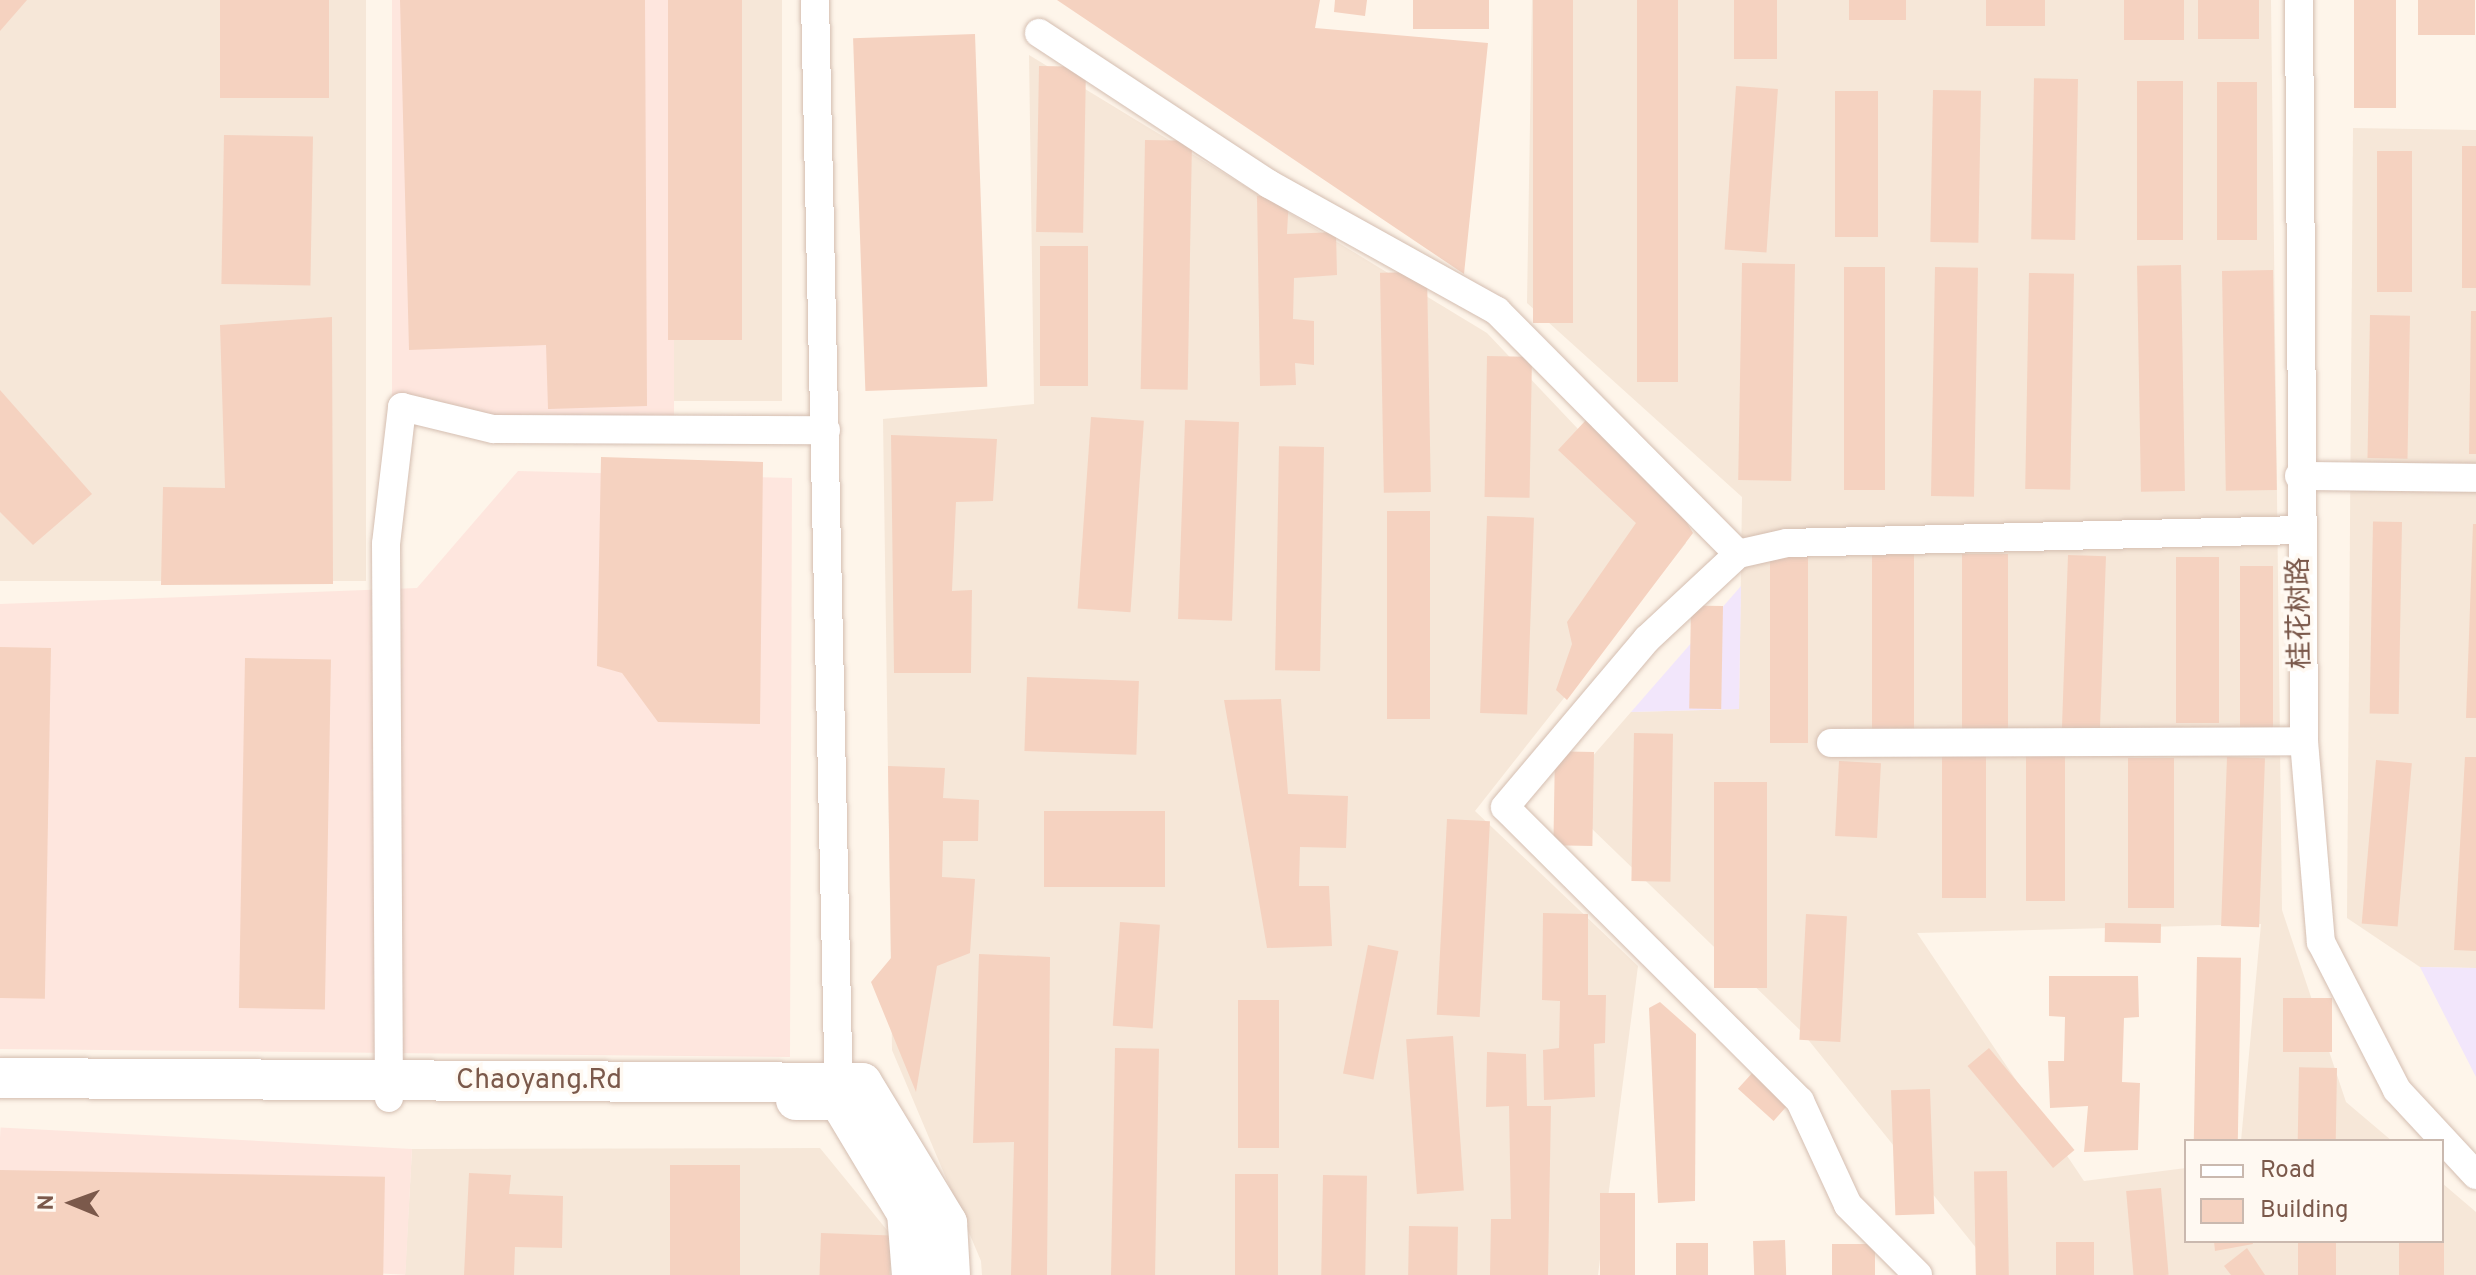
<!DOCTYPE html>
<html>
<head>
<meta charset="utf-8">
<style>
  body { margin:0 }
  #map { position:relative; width:2476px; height:1275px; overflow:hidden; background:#fef5ea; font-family:Overpass,"Noto Sans SC",sans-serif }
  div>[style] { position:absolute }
  .residential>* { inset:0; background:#f6e7d8; transform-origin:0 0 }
  .commercial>* { inset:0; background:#fee6de; transform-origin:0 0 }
  .education>* { inset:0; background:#f2e6fb }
  .building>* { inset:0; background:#f5d2c0; transform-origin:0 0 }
  .roads { filter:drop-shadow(0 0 2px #d4beb1) drop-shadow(0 0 2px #d4beb1) }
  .street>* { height:28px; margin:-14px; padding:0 14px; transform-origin:14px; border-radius:14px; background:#fff }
  .secondary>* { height:40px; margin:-20px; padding:0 20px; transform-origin:20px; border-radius:20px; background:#fff }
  span { translate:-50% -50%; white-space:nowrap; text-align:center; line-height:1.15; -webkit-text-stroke:7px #fff9f2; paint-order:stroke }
  .street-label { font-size:28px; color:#7b594b }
  .legend { position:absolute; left:2184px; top:1139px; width:260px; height:104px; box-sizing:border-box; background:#fff9f2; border:2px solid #cab9af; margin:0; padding:10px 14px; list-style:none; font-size:24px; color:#7b594b }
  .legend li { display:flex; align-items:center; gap:16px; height:40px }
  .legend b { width:40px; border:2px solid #cab9af }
  .north { position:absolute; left:32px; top:1163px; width:80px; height:80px; -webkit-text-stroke:6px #fff9f2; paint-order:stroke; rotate:271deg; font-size:22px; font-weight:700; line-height:32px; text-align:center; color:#7b594b }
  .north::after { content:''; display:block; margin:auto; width:28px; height:36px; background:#7b594b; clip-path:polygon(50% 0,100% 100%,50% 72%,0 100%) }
</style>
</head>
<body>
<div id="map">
  <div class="residential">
    <div style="left:0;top:0;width:366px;height:581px"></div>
    <div style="left:674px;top:0;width:108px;height:401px"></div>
    <div style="clip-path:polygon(1532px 0,2271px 0,2282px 910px,2346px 1102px,2392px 1141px,2241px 1141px,2261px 924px,1917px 933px,2084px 1181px,2186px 1168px,2186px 1241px,2442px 1241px,2442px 1183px,2476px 1212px,2476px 1275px,1998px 1275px,1802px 1032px,1558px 796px,1631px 712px,1739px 709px,1742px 497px,1527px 303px)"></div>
    <div style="clip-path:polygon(1029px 55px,1487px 333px,1686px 543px,1475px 811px,1638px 966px,1598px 1275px,982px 1275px,981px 1261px,892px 1050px,883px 419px,1034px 404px)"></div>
    <div style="clip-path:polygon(2353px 128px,2476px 130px,2476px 968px,2420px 967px,2347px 918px)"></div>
    <div style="clip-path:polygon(820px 1148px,891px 1235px,891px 1275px,405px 1275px,412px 1149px)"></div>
  </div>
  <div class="commercial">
    <div style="left:392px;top:0;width:282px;height:420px"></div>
    <div style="clip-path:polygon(518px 471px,792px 478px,790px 1057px,0 1049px,0 604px,417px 588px)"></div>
    <div style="left:412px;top:1149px;width:126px;height:412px;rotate:93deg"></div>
  </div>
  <div class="education">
    <div style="clip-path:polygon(1741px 586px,1739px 709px,1631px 712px)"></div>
    <div style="clip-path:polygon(2420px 967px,2476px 968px,2476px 1077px)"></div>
  </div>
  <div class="building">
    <div style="clip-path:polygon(0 0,27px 0,0 31px)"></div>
    <div style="left:220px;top:0;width:109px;height:98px"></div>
    <div style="clip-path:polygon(400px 0,645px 0,647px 406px,548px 409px,546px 345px,409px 350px)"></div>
    <div style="left:668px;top:0;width:74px;height:340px"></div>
    <div style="clip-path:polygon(1057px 0,1320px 0,1315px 28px,1488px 43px,1464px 274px)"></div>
    <div style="clip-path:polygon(1335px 0,1367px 0,1365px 16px,1334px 12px)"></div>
    <div style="left:1413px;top:0;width:76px;height:29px"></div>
    <div style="left:1533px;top:0;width:40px;height:323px"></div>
    <div style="left:1637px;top:0;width:41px;height:382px"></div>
    <div style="left:1734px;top:0;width:43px;height:59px"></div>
    <div style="left:1849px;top:0;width:57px;height:20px"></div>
    <div style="left:1986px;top:0;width:59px;height:26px"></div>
    <div style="left:2124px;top:0;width:60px;height:40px"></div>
    <div style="left:2198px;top:0;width:61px;height:39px"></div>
    <div style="left:2354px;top:0;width:42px;height:108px"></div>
    <div style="left:2418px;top:0;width:57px;height:35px"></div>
    <div style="left:975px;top:34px;width:353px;height:122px;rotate:88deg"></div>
    <div style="left:1039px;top:66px;width:47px;height:166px;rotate:1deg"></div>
    <div style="left:2078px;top:79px;width:161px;height:44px;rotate:91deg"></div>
    <div style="left:2183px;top:81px;width:159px;height:46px;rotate:90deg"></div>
    <div style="left:2257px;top:82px;width:158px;height:40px;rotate:90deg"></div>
    <div style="left:1736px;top:86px;width:42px;height:164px;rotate:4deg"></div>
    <div style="left:1933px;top:90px;width:48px;height:152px;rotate:1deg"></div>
    <div style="left:1835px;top:91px;width:43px;height:146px"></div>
    <div style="left:224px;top:135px;width:89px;height:149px;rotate:1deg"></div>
    <div style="left:1145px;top:140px;width:47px;height:249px;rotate:1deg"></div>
    <div style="left:2462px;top:146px;width:14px;height:142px"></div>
    <div style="left:2412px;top:151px;width:141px;height:35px;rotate:90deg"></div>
    <div style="clip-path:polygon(1289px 195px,1287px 234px,1336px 232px,1337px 275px,1294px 278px,1293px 319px,1314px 321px,1314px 365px,1295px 363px,1296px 385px,1260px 386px,1257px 196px)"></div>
    <div style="left:1040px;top:246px;width:48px;height:140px"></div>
    <div style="left:1795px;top:264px;width:217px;height:53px;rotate:91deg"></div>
    <div style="left:2181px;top:265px;width:226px;height:44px;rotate:89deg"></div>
    <div style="left:1844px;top:267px;width:41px;height:223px"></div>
    <div style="left:1935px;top:267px;width:43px;height:229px;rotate:1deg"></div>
    <div style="left:2273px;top:270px;width:220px;height:51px;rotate:89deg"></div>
    <div style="left:1427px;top:272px;width:220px;height:47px;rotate:89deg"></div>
    <div style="left:2029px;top:273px;width:45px;height:216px;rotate:1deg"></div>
    <div style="clip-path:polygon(2471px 311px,2476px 311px,2476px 454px,2469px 454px)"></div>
    <div style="left:2370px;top:315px;width:40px;height:143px;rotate:1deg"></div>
    <div style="clip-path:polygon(332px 317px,333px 584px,161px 585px,163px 487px,225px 488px,220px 325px)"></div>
    <div style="left:1487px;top:356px;width:45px;height:141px;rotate:1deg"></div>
    <div style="clip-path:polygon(0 390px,92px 494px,33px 545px,0 512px)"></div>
    <div style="left:1091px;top:417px;width:53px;height:192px;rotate:4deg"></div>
    <div style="left:1185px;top:420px;width:54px;height:199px;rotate:2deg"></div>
    <div style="clip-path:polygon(1586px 420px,1683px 516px,1693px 533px,1567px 700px,1556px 690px,1572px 644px,1567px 622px,1636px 523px,1558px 450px)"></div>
    <div style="clip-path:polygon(891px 435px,997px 439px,993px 501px,956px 502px,952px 591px,972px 590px,971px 673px,894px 673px)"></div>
    <div style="left:1324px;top:447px;width:224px;height:45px;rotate:91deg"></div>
    <div style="clip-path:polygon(601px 457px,763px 462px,760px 724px,658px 722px,622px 673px,597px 666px)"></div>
    <div style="left:1387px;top:511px;width:43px;height:208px"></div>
    <div style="left:1487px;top:516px;width:47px;height:197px;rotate:2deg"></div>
    <div style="left:2402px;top:522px;width:192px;height:29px;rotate:91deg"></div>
    <div style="clip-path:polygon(2473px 524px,2476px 524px,2476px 718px,2466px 718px)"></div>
    <div style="left:1770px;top:552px;width:38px;height:191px"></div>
    <div style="left:1872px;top:553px;width:42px;height:177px"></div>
    <div style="left:1962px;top:554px;width:46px;height:176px"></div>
    <div style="left:2068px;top:555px;width:38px;height:174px;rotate:2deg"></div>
    <div style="left:2176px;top:557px;width:43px;height:166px"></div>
    <div style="left:2240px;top:566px;width:33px;height:165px"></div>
    <div style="left:1723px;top:606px;width:103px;height:32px;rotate:91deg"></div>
    <div style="left:0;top:647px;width:51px;height:351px;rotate:1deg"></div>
    <div style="left:245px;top:658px;width:86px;height:350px;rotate:1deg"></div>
    <div style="left:1027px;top:677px;width:112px;height:74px;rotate:2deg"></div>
    <div style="clip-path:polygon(1281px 699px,1288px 794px,1348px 796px,1346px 848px,1300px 847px,1299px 886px,1329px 886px,1332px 946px,1267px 948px,1224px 700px)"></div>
    <div style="left:1634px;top:733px;width:39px;height:148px;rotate:1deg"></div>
    <div style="left:1594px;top:752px;width:94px;height:39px;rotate:91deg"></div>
    <div style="left:2026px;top:754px;width:39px;height:147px"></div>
    <div style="left:1942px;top:755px;width:44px;height:143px"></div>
    <div style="left:2227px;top:757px;width:38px;height:169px;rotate:2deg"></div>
    <div style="clip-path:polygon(2465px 757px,2476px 757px,2476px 951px,2454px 950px)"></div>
    <div style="left:2128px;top:758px;width:46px;height:150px"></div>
    <div style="left:2376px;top:760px;width:36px;height:164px;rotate:5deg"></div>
    <div style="left:1839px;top:761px;width:42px;height:75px;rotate:3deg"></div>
    <div style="clip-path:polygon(888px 766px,945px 768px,943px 798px,979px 800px,978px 841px,943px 841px,942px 877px,975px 879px,970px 953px,937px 966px,916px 1092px,871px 982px,891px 958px)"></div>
    <div style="left:1767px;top:782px;width:206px;height:53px;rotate:90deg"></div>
    <div style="left:1044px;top:811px;width:121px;height:76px"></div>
    <div style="left:1447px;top:819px;width:43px;height:196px;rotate:3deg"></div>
    <div style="clip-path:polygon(1543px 913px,1588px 914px,1588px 995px,1606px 995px,1605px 1043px,1594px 1044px,1595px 1097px,1544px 1100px,1543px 1050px,1559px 1048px,1560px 1001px,1542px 1000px)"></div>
    <div style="left:1806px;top:914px;width:41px;height:126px;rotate:3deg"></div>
    <div style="left:1120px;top:922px;width:40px;height:104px;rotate:4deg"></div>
    <div style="left:2105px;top:923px;width:56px;height:19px;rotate:1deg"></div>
    <div style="left:1368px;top:945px;width:31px;height:131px;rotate:11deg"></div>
    <div style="clip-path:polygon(979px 954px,1050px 957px,1047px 1275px,1011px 1275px,1014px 1142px,973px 1143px)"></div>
    <div style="left:2197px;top:957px;width:44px;height:184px;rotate:1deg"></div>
    <div style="clip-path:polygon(2049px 976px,2138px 976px,2139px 1017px,2124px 1018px,2122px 1082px,2140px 1083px,2138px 1150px,2084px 1152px,2088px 1106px,2050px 1108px,2048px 1061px,2064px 1061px,2065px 1017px,2049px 1016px)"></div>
    <div style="left:2283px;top:998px;width:49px;height:54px"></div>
    <div style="left:1238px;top:1000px;width:41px;height:148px"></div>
    <div style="clip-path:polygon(1660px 1002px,1696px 1034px,1695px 1201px,1658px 1203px,1649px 1008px)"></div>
    <div style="left:1453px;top:1036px;width:155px;height:47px;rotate:86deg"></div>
    <div style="left:1115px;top:1048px;width:44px;height:227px;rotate:1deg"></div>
    <div style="left:1989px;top:1048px;width:133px;height:28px;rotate:50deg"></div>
    <div style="clip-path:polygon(1487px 1052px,1526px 1054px,1527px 1106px,1551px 1106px,1548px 1275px,1490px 1275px,1491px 1219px,1511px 1219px,1509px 1106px,1486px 1107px)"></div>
    <div style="left:2337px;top:1068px;width:73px;height:38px;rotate:91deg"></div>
    <div style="left:1754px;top:1071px;width:48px;height:24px;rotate:42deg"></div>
    <div style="left:1930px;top:1089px;width:125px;height:39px;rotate:88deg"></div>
    <div style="left:670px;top:1165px;width:70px;height:110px"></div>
    <div style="left:0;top:1170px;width:385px;height:105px;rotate:1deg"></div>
    <div style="left:2007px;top:1171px;width:104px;height:33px;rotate:89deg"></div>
    <div style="clip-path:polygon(469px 1173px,511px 1175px,509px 1194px,563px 1196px,562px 1248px,515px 1247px,514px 1275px,464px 1275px)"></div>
    <div style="left:1235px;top:1174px;width:43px;height:101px"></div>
    <div style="left:1323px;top:1175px;width:44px;height:100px;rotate:1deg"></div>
    <div style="left:2161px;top:1188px;width:87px;height:35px;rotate:85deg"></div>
    <div style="left:1600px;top:1193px;width:35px;height:82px"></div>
    <div style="left:1409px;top:1226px;width:49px;height:49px;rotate:1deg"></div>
    <div style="left:821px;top:1233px;width:70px;height:42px;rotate:2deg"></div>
    <div style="left:1785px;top:1240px;width:35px;height:32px;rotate:88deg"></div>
    <div style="clip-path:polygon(2214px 1241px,2252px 1241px,2253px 1244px,2215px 1251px)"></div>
    <div style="left:2298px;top:1241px;width:38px;height:34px"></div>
    <div style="left:2399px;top:1241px;width:45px;height:34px"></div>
    <div style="left:2094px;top:1242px;width:33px;height:38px;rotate:90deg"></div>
    <div style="left:1708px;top:1243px;width:32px;height:32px;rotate:90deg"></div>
    <div style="left:1875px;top:1244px;width:31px;height:43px;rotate:90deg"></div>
    <div style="clip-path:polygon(2247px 1248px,2265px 1275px,2231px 1275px,2224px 1266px)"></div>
  </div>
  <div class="roads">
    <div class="street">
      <div style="left:815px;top:0;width:1099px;rotate:88.75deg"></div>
      <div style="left:2299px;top:0;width:741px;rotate:89.61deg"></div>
      <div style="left:2304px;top:741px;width:202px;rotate:85.2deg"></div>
      <div style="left:2321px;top:942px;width:166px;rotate:62.8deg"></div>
      <div style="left:2397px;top:1090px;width:116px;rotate:47.1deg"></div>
      <div style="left:1039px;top:33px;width:275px;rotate:33.3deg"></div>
      <div style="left:1269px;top:184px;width:261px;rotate:29.1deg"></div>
      <div style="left:1497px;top:311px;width:342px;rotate:45.2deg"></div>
      <div style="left:2299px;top:476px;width:177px;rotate:0.6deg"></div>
      <div style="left:1831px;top:743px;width:473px;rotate:-0.2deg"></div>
      <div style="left:389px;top:1098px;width:554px;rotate:-90.31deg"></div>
      <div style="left:386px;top:544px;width:138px;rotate:-83.3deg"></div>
      <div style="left:402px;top:407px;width:94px;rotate:13.6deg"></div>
      <div style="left:493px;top:429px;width:333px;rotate:0.2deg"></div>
      <div style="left:1918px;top:1275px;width:99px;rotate:-135deg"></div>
      <div style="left:1848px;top:1205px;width:115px;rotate:-114.8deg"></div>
      <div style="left:1800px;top:1101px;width:416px;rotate:-135.1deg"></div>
      <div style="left:1505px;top:807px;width:220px;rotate:-49.8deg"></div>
      <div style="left:1647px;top:639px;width:125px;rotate:-43deg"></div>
      <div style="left:1738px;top:554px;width:50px;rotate:-12.7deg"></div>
      <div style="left:1787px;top:543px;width:512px;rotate:-1.45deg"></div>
    </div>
    <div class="secondary">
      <div style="left:0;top:1078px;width:862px;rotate:0.33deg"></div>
      <div style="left:862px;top:1083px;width:164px;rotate:58.7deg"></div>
      <div style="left:947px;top:1223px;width:52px;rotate:86.7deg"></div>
      <div style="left:796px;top:1100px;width:43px"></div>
      <div style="left:839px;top:1100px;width:132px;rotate:59deg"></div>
      <div style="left:907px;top:1213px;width:62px;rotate:85.4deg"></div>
    </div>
  </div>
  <div class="street-label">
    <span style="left:2301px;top:613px;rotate:-91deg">桂花树路</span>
    <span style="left:539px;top:1081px">Chaoyang.Rd</span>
  </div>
  <ul class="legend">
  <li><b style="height:10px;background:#fff"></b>Road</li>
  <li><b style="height:22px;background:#f5d2c0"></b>Building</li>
  </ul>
  <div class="north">N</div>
</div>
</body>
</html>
